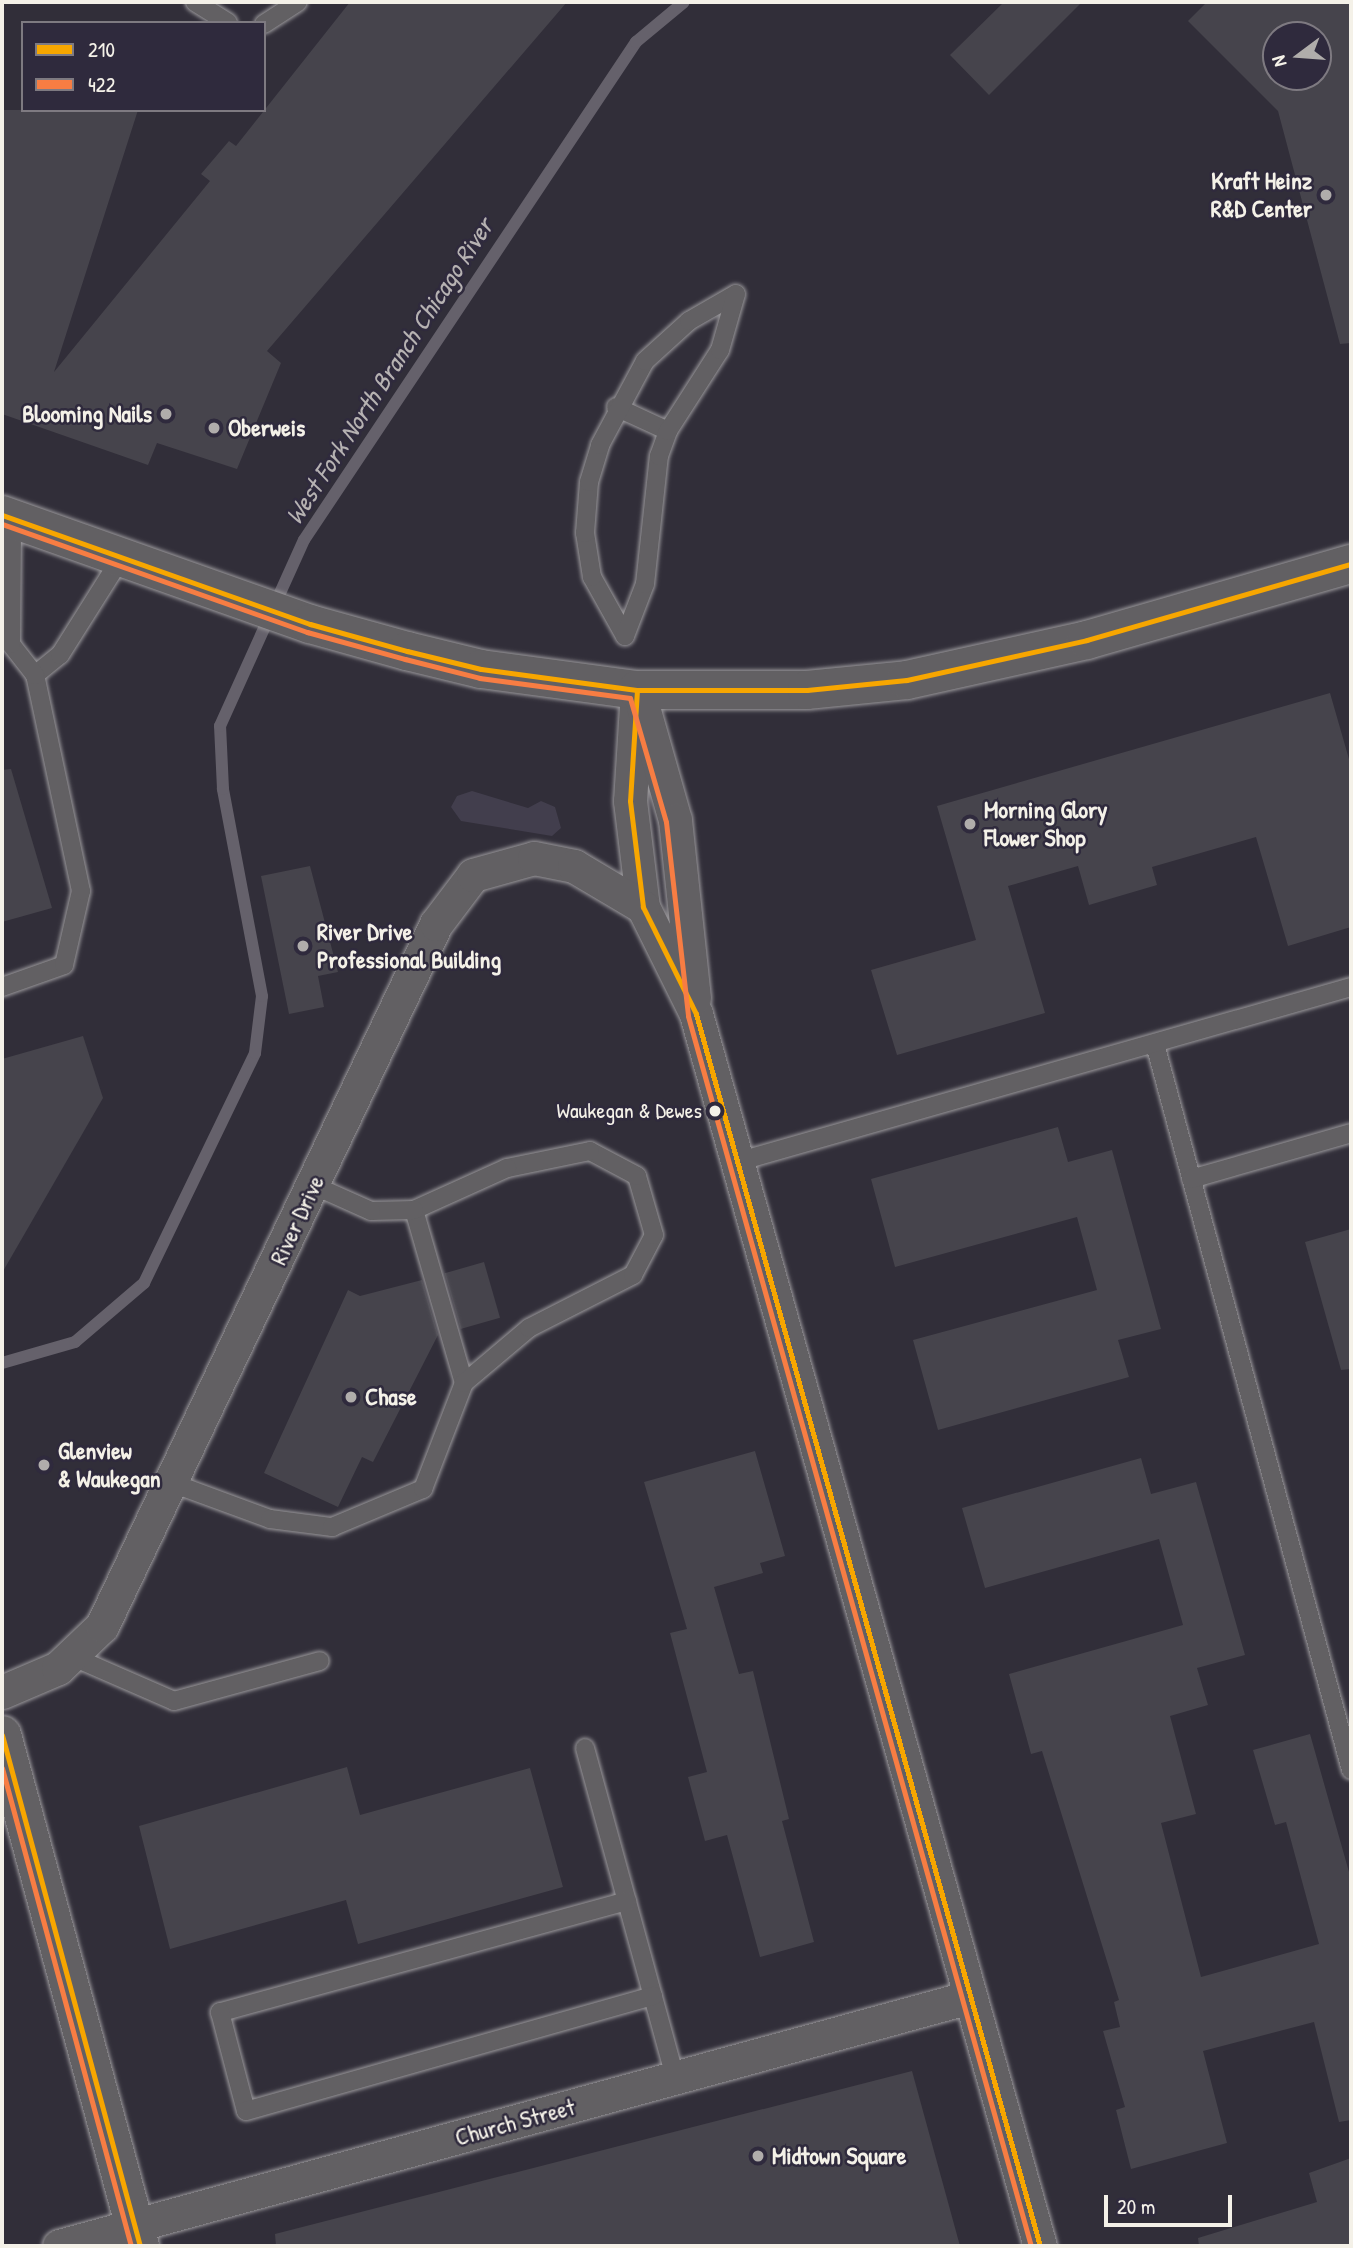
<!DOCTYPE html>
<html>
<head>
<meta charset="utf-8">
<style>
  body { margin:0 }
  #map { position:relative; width:1353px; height:2248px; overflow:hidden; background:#312e39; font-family:"Patrick Hand",sans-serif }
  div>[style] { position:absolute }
  .green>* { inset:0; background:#423e4d }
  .stream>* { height:12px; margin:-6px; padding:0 6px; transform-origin:6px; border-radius:6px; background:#65616b }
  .building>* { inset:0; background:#46444c; transform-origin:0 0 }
  .roads { filter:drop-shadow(0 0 2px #9a989b) drop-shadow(0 0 2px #9a989b) }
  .service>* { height:18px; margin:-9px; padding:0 9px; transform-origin:9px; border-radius:9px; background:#626063 }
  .minor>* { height:33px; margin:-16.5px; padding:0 16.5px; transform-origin:16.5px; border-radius:16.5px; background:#626063 }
  .secondary>* { height:38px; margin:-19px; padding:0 19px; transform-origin:19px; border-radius:19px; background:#626063 }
  .primary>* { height:38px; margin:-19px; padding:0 19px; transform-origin:19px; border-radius:19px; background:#626063 }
  .bus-1>* { height:5px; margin:-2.5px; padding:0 2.5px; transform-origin:2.5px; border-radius:2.5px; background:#f7a600 }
  .bus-2>* { height:5px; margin:-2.5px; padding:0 2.5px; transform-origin:2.5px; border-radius:2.5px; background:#f77d43 }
  .dots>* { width:19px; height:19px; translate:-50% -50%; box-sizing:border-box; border:4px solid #2f2a3d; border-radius:50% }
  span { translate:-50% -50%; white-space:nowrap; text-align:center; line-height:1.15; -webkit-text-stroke:5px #2f2a3d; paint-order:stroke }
  .bus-label { font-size:22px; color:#f4f1e8 }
  .right { translate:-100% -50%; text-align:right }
  .poi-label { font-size:24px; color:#f4f1e8; font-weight:700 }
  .left { translate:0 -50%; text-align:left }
  .street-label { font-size:24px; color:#f4f1e8 }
  .water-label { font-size:26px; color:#b6b2b2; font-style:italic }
  .frame { position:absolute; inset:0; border:4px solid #f4f1e8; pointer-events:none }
  .legend { position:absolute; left:21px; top:21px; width:245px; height:91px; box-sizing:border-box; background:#2f2a3d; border:2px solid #7e7a81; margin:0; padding:9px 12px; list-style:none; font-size:21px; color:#f4f1e8 }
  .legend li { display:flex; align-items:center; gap:14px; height:35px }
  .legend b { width:35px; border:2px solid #7e7a81 }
  .north { position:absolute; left:1262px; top:21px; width:70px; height:70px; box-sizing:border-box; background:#2f2a3d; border:2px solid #7e7a81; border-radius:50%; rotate:254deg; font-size:19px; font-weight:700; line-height:28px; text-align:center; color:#f4f1e8 }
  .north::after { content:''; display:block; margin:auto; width:24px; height:32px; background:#b0adab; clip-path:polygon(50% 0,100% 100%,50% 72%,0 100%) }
  .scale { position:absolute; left:1104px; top:2195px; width:128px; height:32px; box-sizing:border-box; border:4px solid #f4f1e8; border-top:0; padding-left:9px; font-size:21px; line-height:24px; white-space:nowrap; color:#f4f1e8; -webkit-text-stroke:5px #2f2a3d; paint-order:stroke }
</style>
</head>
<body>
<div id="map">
  <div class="green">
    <div style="clip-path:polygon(472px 791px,528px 808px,541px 801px,555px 807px,561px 828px,552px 836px,461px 821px,451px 807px,457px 796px)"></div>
  </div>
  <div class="stream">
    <div style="left:2px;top:1363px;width:76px;rotate:-16deg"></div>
    <div style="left:75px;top:1342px;width:91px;rotate:-40.5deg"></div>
    <div style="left:144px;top:1283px;width:255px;rotate:-64.2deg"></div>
    <div style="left:255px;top:1053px;width:57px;rotate:-83deg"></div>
    <div style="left:262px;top:996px;width:211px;rotate:-100.7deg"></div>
    <div style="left:223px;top:789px;width:63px;rotate:-92.7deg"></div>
    <div style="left:220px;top:726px;width:204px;rotate:-65.7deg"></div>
    <div style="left:304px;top:540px;width:599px;rotate:-56.31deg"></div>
    <div style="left:636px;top:42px;width:62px;rotate:-39.8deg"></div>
  </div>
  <div class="building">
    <div style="clip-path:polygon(350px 2px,567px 2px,267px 351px,281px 363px,237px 469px,157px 443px,148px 465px,2px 414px,2px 110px,138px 110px,54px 372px,210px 181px,201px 174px,229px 141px,236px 146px)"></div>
    <div style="clip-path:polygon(1004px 2px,1082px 2px,989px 95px,950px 55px)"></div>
    <div style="clip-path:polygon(evenodd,1207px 2px,1351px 2px,1351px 343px,1340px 344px,1278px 111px,1188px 21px,1207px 2px,1276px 35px,1318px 35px,1318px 77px,1276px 77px,1276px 35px)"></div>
    <div style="clip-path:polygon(1330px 693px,1351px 766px,1351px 927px,1288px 946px,1256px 837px,1152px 867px,1157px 885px,1089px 905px,1078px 866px,1008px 886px,1045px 1013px,897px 1055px,871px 970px,976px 940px,937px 806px)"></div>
    <div style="clip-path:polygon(11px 769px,52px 908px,2px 922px,2px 770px)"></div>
    <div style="clip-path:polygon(310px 866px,338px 972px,318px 976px,324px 1007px,289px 1014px,261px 876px)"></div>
    <div style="clip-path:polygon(83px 1036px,103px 1098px,2px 1273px,2px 1059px)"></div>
    <div style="clip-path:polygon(1058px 1127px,1068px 1162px,1112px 1150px,1161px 1329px,1118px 1340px,1129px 1377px,938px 1430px,913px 1340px,1097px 1290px,1077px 1217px,895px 1267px,871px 1179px)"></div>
    <div style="clip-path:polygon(1351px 1229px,1351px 1369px,1341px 1370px,1305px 1242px)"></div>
    <div style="left:484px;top:1262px;width:58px;height:41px;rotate:74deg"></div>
    <div style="clip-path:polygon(422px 1280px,438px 1335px,373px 1462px,362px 1457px,338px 1507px,264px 1473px,348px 1290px,360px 1296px)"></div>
    <div style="clip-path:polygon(755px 1451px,785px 1556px,760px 1563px,763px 1573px,714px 1587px,739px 1674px,753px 1671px,789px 1819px,782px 1821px,814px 1942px,760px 1957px,727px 1835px,705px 1841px,688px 1777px,707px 1772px,670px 1633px,687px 1629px,644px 1482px)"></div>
    <div style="clip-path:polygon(1141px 1458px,1151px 1494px,1196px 1482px,1245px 1655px,1197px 1668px,1208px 1705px,1170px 1716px,1196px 1814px,1161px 1823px,1201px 1977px,1319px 1944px,1286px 1822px,1275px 1825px,1253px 1750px,1310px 1734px,1351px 1879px,1351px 2120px,1339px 2122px,1314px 2022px,1203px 2051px,1227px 2143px,1131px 2169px,1116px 2110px,1125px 2107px,1103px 2031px,1120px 2027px,1114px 2002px,1119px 2000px,1042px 1751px,1031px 1754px,1009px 1674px,1183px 1625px,1159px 1539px,985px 1588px,962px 1508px)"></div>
    <div style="clip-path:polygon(347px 1767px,360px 1815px,530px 1768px,563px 1887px,358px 1944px,346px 1900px,170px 1949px,139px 1826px)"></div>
    <div style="clip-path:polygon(912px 2071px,960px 2246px,276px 2246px,275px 2234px)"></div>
    <div style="clip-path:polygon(1351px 2158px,1351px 2246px,1199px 2246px,1198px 2238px,1317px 2202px,1309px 2173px)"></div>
  </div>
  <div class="roads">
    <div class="service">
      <div style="left:195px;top:2px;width:39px;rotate:32deg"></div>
      <div style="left:264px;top:24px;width:40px;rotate:-32.9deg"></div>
      <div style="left:616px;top:407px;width:57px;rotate:24.8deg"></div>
      <div style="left:625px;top:636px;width:68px;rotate:-119.2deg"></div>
      <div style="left:592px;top:577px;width:45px;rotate:-99deg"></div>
      <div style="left:585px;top:533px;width:51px;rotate:-85.5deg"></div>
      <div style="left:589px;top:482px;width:39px;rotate:-73deg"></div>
      <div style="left:600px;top:445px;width:95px;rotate:-61.8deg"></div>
      <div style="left:645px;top:361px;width:59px;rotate:-42.3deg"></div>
      <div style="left:689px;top:321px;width:54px;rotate:-29.9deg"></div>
      <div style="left:625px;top:636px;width:56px;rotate:-69deg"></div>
      <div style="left:645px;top:584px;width:129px;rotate:-83.8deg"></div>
      <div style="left:659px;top:456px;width:27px;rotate:-70deg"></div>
      <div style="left:668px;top:431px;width:96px;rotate:-57.3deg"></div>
      <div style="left:720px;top:350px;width:58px;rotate:-74.1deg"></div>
      <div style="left:35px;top:675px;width:32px;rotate:-39deg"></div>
      <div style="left:60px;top:655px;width:118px;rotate:-57.8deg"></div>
      <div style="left:2px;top:987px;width:66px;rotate:-19.5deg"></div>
      <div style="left:64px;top:965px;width:76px;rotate:-77.1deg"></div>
      <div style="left:81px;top:891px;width:221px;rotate:-102deg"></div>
      <div style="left:35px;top:675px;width:39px;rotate:-128deg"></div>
      <div style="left:11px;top:644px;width:127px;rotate:-89.5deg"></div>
      <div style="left:1155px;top:1044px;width:752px;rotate:74.89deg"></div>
      <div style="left:737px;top:1162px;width:638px;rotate:-15.91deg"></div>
      <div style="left:1191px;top:1179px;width:166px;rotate:-16deg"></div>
      <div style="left:414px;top:1210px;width:180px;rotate:73.9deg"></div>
      <div style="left:172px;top:1483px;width:104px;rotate:20.2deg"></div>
      <div style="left:270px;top:1519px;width:63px;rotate:7.4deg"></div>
      <div style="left:332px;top:1527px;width:99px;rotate:-22.7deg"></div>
      <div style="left:423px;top:1489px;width:114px;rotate:-68.9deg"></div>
      <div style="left:464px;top:1383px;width:85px;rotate:-40.2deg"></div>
      <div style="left:529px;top:1328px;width:117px;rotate:-27deg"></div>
      <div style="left:633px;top:1275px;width:45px;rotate:-62.3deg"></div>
      <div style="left:654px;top:1235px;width:61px;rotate:-106.1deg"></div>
      <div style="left:637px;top:1176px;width:53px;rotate:-152deg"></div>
      <div style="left:590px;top:1151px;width:85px;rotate:168.4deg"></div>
      <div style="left:507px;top:1168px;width:102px;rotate:155.7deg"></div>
      <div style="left:414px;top:1210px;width:43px;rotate:178.7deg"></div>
      <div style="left:371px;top:1211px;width:64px;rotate:-155.9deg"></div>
      <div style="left:71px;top:1656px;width:112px;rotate:23.6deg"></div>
      <div style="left:174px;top:1701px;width:151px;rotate:-15.3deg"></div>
      <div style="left:585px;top:1748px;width:342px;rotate:74.7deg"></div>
      <div style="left:627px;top:1901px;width:422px;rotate:164.7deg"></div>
      <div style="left:220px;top:2012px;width:102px;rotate:75.3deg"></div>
      <div style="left:246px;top:2111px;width:423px;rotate:-15.8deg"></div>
    </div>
    <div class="minor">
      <div style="left:637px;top:690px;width:111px;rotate:93.6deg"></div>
      <div style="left:630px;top:801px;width:107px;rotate:83deg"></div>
      <div style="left:643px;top:907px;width:119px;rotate:63.6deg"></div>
      <div style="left:696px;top:1014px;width:1279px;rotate:74.4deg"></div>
      <div style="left:643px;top:707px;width:117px;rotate:74.2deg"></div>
      <div style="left:675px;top:820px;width:179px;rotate:83.9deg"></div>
      <div style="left:2px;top:1692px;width:61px;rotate:-23.2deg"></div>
      <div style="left:58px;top:1668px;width:61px;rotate:-43.7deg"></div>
      <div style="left:102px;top:1626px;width:777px;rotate:-64.56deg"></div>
      <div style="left:436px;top:924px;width:61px;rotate:-52.9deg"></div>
      <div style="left:473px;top:875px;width:63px;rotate:-15.6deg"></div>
      <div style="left:534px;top:858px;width:41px;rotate:11.3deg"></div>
      <div style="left:574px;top:866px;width:80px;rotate:30.7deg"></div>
      <div style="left:59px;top:2246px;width:944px;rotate:-15.29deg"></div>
    </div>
    <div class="secondary">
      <div style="left:2px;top:1735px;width:529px;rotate:74.89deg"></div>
    </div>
    <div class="primary">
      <div style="left:2px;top:515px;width:327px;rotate:19.5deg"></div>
      <div style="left:310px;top:624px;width:101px;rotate:15.6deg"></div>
      <div style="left:407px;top:651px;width:76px;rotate:13.7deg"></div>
      <div style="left:481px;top:669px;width:157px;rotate:7.7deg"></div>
      <div style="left:637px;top:690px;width:170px"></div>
      <div style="left:807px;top:690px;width:100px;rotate:-5.7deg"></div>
      <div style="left:907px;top:680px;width:184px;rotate:-12.5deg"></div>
      <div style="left:1087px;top:640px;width:275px;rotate:-16.1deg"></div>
    </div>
  </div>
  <div class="bus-1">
    <div style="left:2px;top:515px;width:327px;rotate:19.5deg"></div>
    <div style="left:310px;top:624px;width:101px;rotate:15.6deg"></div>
    <div style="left:407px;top:651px;width:76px;rotate:13.7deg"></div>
    <div style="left:481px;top:669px;width:157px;rotate:7.7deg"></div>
    <div style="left:637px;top:690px;width:170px"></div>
    <div style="left:807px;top:690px;width:100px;rotate:-5.7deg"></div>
    <div style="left:907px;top:680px;width:184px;rotate:-12.5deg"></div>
    <div style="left:1087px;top:640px;width:275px;rotate:-16.1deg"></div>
    <div style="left:637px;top:690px;width:111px;rotate:93.6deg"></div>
    <div style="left:630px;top:801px;width:107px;rotate:83deg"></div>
    <div style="left:643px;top:907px;width:119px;rotate:63.6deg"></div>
    <div style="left:696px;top:1014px;width:1279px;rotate:74.4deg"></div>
    <div style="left:2px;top:1735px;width:529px;rotate:74.89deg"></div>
  </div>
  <div class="bus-2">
    <div style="left:2px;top:524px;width:324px;rotate:19.5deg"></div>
    <div style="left:307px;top:632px;width:102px;rotate:15.4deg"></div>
    <div style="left:405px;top:659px;width:77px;rotate:14.2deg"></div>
    <div style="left:480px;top:678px;width:151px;rotate:7.6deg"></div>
    <div style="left:630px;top:698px;width:129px;rotate:73.8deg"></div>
    <div style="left:666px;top:822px;width:195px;rotate:83.5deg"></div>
    <div style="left:688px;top:1016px;width:1277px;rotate:74.42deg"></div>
    <div style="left:2px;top:1768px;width:495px;rotate:74.9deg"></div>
  </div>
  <div class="dots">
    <div style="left:1326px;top:195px;background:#b0adab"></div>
    <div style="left:166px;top:414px;background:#b0adab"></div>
    <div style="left:214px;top:428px;background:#b0adab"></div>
    <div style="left:970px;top:824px;background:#b0adab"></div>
    <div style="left:303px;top:946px;background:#b0adab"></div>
    <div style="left:715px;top:1111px;background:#f4f1e8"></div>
    <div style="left:351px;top:1397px;background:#b0adab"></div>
    <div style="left:44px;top:1465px;background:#b0adab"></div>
    <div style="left:758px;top:2156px;background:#b0adab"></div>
  </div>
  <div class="bus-label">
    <span class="right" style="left:702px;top:1111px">Waukegan &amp; Dewes</span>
  </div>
  <div class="poi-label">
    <span class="right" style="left:1312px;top:195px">Kraft Heinz<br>R&amp;D Center</span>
    <span class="right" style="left:152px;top:414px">Blooming Nails</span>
    <span class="left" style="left:228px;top:428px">Oberweis</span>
    <span class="left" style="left:984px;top:824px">Morning Glory<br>Flower Shop</span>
    <span class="left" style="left:317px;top:946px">River Drive<br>Professional Building</span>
    <span class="left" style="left:365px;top:1397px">Chase</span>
    <span class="left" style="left:58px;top:1465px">Glenview<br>&amp; Waukegan</span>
    <span class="left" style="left:772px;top:2156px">Midtown Square</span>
  </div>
  <div class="street-label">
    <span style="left:297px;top:1220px;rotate:-65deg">River Drive</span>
    <span style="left:515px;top:2122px;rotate:-15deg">Church Street</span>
  </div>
  <div class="water-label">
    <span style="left:389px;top:371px;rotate:-57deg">West Fork North Branch Chicago River</span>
  </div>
  <div class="frame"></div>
  <ul class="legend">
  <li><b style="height:9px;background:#f7a600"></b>210</li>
  <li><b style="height:9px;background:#f77d43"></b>422</li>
  </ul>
  <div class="north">N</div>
  <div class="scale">20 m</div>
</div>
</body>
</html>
